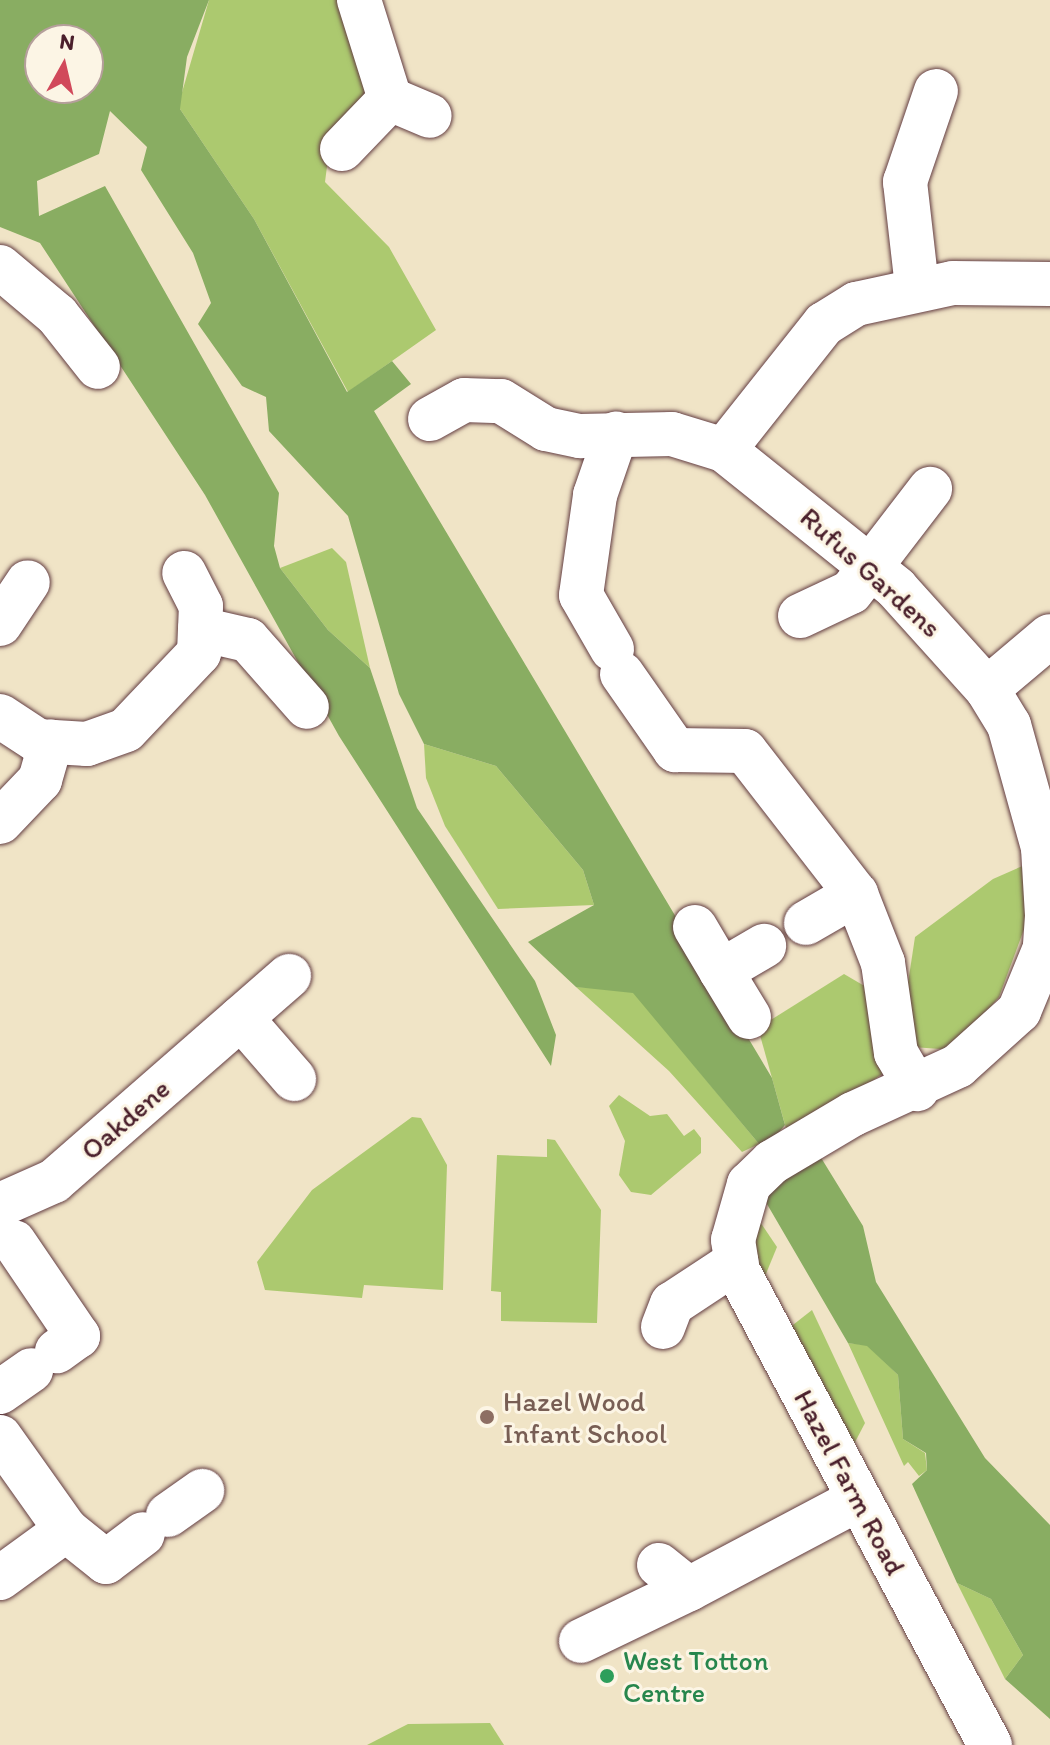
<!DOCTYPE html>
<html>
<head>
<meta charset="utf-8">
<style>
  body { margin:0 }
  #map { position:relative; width:1050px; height:1745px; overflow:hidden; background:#f0e4c6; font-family:Itim,sans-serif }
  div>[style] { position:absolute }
  .green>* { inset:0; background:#acc96f }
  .forest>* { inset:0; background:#89ad62 }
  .roads { filter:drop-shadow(0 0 2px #633d42) drop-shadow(0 0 2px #633d42) }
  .minor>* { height:44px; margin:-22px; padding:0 22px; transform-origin:22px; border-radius:22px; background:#fff }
  .dots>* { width:22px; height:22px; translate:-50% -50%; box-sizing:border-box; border:4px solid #fcf5e5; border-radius:50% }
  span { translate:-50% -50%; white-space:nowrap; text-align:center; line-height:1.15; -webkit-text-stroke:6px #fcf5e5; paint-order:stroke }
  .street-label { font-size:28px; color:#4a1f2b }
  .education-label { font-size:28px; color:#785e54 }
  .left { translate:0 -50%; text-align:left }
  .leisure-label { font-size:28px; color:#27864d }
  .north { position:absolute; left:24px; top:24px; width:80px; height:80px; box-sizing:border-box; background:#fcf5e5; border:2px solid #b59f9b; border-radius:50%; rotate:8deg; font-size:22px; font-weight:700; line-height:32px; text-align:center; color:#4a1f2b }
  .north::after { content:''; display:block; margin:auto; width:28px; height:36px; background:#d1495b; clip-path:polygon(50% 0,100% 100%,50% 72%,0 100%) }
</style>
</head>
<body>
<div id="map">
  <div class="green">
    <div style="clip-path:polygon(209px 0,348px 0,370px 87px,329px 151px,325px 182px,389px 247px,436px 330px,348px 392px,254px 219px,178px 106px)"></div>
    <div style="clip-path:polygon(332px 548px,346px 562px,370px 668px,328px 630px,280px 568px)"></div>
    <div style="clip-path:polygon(424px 744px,496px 766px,583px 870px,594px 905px,498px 909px,445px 826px,426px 778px)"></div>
    <div style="clip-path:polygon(1027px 864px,1030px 913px,999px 997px,953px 1050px,913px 1047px,908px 983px,915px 937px,993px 879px)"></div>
    <div style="clip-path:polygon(844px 974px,873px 991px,885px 1072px,789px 1139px,758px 1028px)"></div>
    <div style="clip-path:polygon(576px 987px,631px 989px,759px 1144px,742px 1152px,669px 1071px)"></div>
    <div style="clip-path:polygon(619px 1095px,650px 1116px,667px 1114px,684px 1136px,694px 1129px,701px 1138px,701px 1153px,651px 1195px,631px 1192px,619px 1175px,625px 1141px,609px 1106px)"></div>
    <div style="clip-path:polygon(412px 1117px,421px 1118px,447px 1165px,443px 1290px,364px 1285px,362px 1298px,265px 1290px,257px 1262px,312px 1190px)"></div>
    <div style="clip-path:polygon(547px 1139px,555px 1140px,601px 1210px,597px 1323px,501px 1321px,501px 1292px,491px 1291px,497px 1155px,547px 1157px)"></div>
    <div style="clip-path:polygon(750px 1207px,777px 1247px,763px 1281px,755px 1267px)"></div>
    <div style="clip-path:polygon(812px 1310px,865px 1423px,853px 1446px,789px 1328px)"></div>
    <div style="clip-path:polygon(848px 1343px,867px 1345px,898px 1375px,903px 1439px,925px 1453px,927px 1470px,919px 1476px,908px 1462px,904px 1466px)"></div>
    <div style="clip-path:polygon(957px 1583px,991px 1599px,1023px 1655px,1005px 1679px)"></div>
    <div style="clip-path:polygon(490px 1723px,504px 1745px,367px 1745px,408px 1724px)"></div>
  </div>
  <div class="forest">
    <div style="clip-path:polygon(evenodd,0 0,209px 0,187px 57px,180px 109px,254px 219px,347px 392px,392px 361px,411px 384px,374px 411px,772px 1078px,785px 1125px,769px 1144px,759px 1144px,633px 993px,576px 987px,528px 942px,594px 905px,583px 870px,496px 766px,424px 744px,399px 694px,348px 516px,269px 431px,266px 397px,242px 386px,198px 324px,211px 303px,193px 253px,141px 170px,147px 147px,110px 111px,99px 154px,37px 181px,39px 216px,105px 186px,279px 493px,274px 546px,280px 568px,328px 630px,370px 668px,417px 808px,535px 981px,556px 1035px,551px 1066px,339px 736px,205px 495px,40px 243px,0 227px,0 0,40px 40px,88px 40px,88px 88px,40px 88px,40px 40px)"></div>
    <div style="clip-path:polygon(812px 1143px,863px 1226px,876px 1282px,985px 1458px,1050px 1525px,1050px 1719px,1005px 1679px,1023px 1655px,991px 1599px,957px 1583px,912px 1484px,927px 1470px,926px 1453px,903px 1439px,898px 1375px,867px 1346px,848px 1343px,757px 1187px)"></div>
  </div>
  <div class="roads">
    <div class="minor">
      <div style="left:390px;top:99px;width:43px;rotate:23deg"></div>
      <div style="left:342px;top:149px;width:69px;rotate:-46.2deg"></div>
      <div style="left:390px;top:99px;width:104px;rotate:-107.4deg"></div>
      <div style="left:0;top:267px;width:75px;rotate:40.1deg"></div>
      <div style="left:57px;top:315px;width:66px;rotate:51.7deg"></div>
      <div style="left:917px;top:287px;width:106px;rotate:-96.5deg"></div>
      <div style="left:905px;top:182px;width:96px;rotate:-71.2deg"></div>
      <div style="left:430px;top:419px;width:39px;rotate:-29deg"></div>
      <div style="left:464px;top:400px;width:37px;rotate:2deg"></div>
      <div style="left:501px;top:401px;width:53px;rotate:31.9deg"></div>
      <div style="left:546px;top:429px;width:35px;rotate:12deg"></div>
      <div style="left:580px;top:436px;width:92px;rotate:-1.2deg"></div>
      <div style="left:672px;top:434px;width:54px;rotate:17.1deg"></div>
      <div style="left:724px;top:450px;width:221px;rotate:38.7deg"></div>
      <div style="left:896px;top:588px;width:136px;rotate:48deg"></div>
      <div style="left:987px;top:689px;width:42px;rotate:58.6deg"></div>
      <div style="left:1009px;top:725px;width:128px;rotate:74.5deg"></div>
      <div style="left:1043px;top:848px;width:68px;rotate:86.6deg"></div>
      <div style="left:1047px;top:916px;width:32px;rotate:94deg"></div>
      <div style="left:1045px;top:948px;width:68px;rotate:112.4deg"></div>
      <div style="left:1019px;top:1011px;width:82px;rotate:138deg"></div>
      <div style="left:958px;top:1066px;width:115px;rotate:155.4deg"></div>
      <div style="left:853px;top:1114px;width:94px;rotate:149.3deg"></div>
      <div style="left:772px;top:1162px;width:32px;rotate:136deg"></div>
      <div style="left:749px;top:1184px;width:58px;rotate:105.9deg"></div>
      <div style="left:733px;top:1240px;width:31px;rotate:81deg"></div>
      <div style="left:738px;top:1271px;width:537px;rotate:62deg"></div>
      <div style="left:724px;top:450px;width:161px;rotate:-51.6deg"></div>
      <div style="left:824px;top:324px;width:38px;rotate:-32deg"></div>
      <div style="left:856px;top:304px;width:99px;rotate:-12.2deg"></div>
      <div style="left:953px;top:283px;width:97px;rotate:0.6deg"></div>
      <div style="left:800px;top:616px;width:56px;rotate:-25.2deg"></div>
      <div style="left:851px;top:592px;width:130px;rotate:-52.5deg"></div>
      <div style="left:0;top:624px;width:50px;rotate:-56.3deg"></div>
      <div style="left:200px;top:629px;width:49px;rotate:12.9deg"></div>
      <div style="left:248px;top:640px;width:89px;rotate:48.6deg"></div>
      <div style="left:612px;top:649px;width:62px;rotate:-119.9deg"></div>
      <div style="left:581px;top:595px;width:101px;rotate:-82deg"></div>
      <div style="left:595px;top:495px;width:65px;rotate:-71deg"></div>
      <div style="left:622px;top:674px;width:93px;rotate:55.1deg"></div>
      <div style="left:675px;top:750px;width:70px;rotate:0.8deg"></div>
      <div style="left:745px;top:751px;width:181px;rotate:52.2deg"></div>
      <div style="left:856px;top:894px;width:74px;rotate:68.6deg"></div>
      <div style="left:883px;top:963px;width:91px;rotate:81.8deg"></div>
      <div style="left:896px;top:1053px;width:42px;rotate:59.7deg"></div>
      <div style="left:987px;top:689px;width:82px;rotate:-40.1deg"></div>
      <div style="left:0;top:716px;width:45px;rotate:33.3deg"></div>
      <div style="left:38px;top:741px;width:49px;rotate:3.5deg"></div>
      <div style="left:87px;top:744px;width:41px;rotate:-19.7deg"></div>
      <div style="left:126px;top:730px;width:106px;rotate:-46.5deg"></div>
      <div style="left:199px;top:653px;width:47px;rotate:-87.6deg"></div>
      <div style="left:201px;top:606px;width:37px;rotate:-117deg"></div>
      <div style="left:0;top:822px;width:58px;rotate:-46.4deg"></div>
      <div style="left:40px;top:780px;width:40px;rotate:-74deg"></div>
      <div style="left:806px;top:923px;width:58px;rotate:-30.1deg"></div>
      <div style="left:695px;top:927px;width:51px;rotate:59.4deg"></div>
      <div style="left:749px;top:1017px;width:54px;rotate:-121.3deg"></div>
      <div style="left:721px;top:971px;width:50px;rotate:-30.2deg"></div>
      <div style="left:241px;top:1018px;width:81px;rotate:49deg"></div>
      <div style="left:0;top:1205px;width:59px;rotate:-24deg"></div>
      <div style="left:54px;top:1181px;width:312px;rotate:-41.1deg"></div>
      <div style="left:14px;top:1242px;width:114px;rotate:55.8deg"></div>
      <div style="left:78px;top:1336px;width:26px;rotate:144deg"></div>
      <div style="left:663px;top:1327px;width:25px;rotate:-69deg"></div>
      <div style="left:672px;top:1304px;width:77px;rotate:-33.3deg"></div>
      <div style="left:0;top:1392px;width:38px;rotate:-35deg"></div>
      <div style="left:0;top:1437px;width:114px;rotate:54.6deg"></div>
      <div style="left:66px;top:1530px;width:51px;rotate:38.7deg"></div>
      <div style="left:106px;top:1562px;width:46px;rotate:-37.1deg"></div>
      <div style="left:168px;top:1515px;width:42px;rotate:-35.2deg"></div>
      <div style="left:659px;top:1565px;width:38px;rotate:39deg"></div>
      <div style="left:689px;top:1589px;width:192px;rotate:-27.9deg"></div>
      <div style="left:0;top:1578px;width:82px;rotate:-36deg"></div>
      <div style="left:581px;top:1641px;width:120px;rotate:-25.7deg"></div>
    </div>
  </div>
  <div class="dots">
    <div style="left:487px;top:1417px;background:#8d6e63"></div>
    <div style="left:607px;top:1676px;background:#2e9e5b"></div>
  </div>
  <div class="street-label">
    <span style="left:871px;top:572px;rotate:42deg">Rufus Gardens</span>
    <span style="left:125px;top:1119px;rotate:-41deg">Oakdene</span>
    <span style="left:850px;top:1482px;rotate:62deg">Hazel Farm Road</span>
  </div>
  <div class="education-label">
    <span class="left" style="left:503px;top:1417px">Hazel Wood<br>Infant School</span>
  </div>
  <div class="leisure-label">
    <span class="left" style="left:623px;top:1676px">West Totton<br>Centre</span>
  </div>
  <div class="north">N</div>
</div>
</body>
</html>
